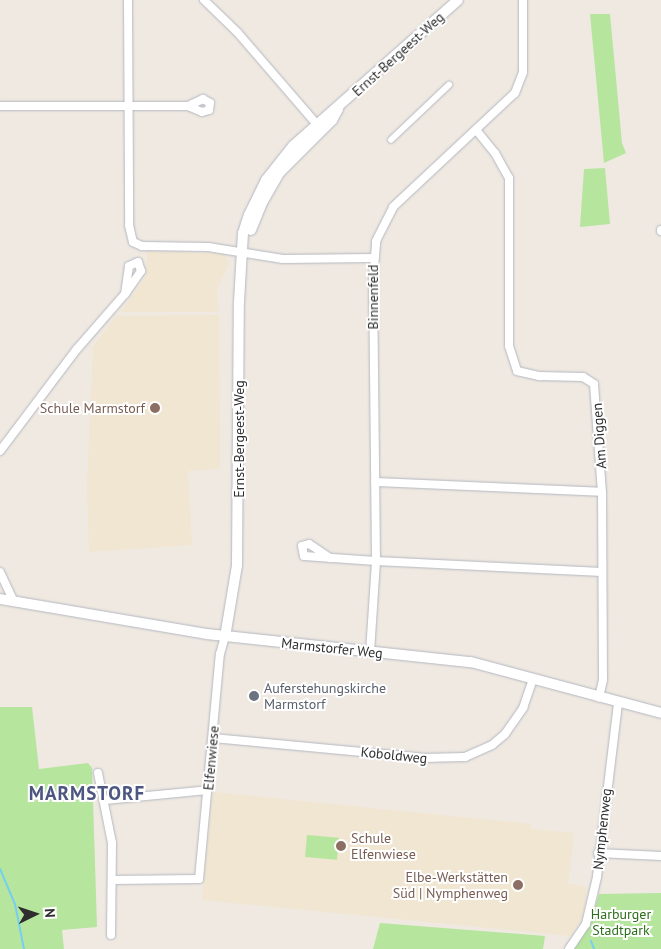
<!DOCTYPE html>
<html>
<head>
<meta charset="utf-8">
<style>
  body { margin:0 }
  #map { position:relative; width:661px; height:949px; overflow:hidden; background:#efe9e1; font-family:"PT Sans",sans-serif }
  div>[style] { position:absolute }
  .education>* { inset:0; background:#f0e6d1 }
  .green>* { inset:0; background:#b6e59e; transform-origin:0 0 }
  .stream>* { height:2px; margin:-1px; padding:0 1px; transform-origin:1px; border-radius:1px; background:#75cff0 }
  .roads { filter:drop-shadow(0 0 1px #b4b7c1) drop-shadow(0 0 1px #b4b7c1) }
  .pedestrian>* { height:5.5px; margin:-2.75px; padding:0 2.75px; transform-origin:2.75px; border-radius:2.75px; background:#fff }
  .minor>* { height:8px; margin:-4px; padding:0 4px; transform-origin:4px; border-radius:4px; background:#fff }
  .tertiary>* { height:10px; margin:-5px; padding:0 5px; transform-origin:5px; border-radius:5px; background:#fff }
  .dots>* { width:14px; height:14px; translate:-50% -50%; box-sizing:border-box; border:2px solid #fff; border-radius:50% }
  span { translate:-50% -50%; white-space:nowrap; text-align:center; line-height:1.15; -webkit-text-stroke:4px #fff; paint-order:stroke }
  .street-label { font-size:14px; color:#2e2e2e }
  .education-label { font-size:14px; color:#785e54 }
  .right { translate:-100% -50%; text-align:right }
  .left { translate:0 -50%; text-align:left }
  .worship-label { font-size:14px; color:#5b616d }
  .park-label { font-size:14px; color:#2c6e1b }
  .district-label { font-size:19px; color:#4d5680; font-weight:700; letter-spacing:1px }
  .north { position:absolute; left:10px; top:889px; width:50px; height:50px; -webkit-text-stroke:4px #fff; paint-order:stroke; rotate:86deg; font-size:14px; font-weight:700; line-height:20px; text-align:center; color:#2e2e2e }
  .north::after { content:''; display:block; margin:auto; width:18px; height:22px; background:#2e2e2e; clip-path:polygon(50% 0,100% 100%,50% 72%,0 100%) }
</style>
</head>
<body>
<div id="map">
  <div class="education">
    <div style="clip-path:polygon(147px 251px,225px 254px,229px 264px,217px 289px,218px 312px,121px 312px,146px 276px)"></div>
    <div style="clip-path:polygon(219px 315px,220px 469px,188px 471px,192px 545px,89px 552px,87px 486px,93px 347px,116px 316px)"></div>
    <div style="clip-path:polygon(213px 792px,531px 824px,531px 829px,574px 833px,568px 884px,587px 887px,583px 916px,571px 936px,202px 900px)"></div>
  </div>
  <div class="green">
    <div style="clip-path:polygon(590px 14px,610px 14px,622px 143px,626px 153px,604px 163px)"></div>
    <div style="clip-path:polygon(605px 168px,610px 224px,580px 227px,584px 169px)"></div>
    <div style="clip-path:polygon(0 707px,32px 707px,39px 769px,88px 763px,92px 768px,97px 927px,62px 930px,64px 949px,0 949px)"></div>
    <div style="left:307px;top:835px;width:32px;height:22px;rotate:5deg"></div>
    <div style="clip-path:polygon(661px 893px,661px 949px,570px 949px,590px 923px,599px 894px)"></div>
    <div style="clip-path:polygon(380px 923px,545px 936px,543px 949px,373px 949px)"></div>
  </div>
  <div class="stream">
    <div style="left:0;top:869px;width:38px;rotate:67deg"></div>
    <div style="left:15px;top:904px;width:46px;rotate:78.7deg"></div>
    <div style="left:591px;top:941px;width:9px;rotate:69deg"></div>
  </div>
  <div class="roads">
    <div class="pedestrian">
      <div style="left:391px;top:140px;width:80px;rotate:-43.5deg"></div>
    </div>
    <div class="minor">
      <div style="left:128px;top:0;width:225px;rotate:89.7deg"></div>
      <div style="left:129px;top:225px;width:17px;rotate:77deg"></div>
      <div style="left:133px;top:242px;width:10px;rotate:24deg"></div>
      <div style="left:142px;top:246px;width:66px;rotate:0.9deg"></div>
      <div style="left:208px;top:247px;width:76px;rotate:9.1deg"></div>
      <div style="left:283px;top:259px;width:90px;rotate:-0.6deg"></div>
      <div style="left:204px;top:0;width:47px;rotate:44.1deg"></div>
      <div style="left:238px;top:33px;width:125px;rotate:49.2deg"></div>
      <div style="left:0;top:106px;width:188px"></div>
      <div style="left:188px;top:106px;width:15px;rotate:23deg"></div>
      <div style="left:202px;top:112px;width:7px;rotate:-16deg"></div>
      <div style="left:209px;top:110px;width:7px;rotate:-82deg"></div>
      <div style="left:210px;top:103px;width:8px;rotate:-150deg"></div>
      <div style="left:203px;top:99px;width:17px;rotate:155deg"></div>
      <div style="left:477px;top:131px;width:28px;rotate:51deg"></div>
      <div style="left:495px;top:153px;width:29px;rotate:61deg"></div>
      <div style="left:509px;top:178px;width:168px;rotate:90deg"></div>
      <div style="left:509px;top:346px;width:26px;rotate:72deg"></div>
      <div style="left:517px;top:371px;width:23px;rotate:13deg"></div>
      <div style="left:539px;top:376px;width:44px;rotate:1.3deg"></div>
      <div style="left:583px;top:377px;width:13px;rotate:32deg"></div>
      <div style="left:594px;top:384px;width:108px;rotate:85.8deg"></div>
      <div style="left:602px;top:492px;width:188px;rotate:89.7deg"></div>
      <div style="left:603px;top:680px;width:18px;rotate:103deg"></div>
      <div style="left:661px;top:230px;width:1px;rotate:90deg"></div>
      <div style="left:0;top:451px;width:128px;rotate:-53deg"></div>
      <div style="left:77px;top:349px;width:73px;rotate:-48.9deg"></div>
      <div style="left:125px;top:294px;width:28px;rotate:-55deg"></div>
      <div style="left:141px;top:271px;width:9px;rotate:-108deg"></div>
      <div style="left:138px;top:262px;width:10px;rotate:156deg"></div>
      <div style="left:129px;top:266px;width:28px;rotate:98deg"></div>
      <div style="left:375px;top:482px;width:227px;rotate:2.5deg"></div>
      <div style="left:330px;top:558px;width:25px;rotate:-146deg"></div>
      <div style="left:309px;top:544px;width:7px;rotate:164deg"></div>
      <div style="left:302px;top:546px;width:10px;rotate:79deg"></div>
      <div style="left:304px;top:556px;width:72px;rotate:4deg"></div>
      <div style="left:376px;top:561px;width:226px;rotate:2.8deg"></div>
      <div style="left:0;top:572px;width:31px;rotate:65deg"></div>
      <div style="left:370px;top:652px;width:91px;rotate:-86.2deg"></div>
      <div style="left:376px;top:561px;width:282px;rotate:-90.6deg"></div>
      <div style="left:373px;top:279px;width:38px;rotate:-85deg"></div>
      <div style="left:376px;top:241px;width:38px;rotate:-63deg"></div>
      <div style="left:393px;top:207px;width:167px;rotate:-43.1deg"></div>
      <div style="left:515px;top:93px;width:22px;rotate:-69deg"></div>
      <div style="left:523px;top:72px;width:72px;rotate:-90deg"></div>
      <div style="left:213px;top:738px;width:211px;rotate:5.4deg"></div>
      <div style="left:423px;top:758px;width:42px;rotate:-1.4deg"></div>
      <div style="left:465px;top:757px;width:30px;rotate:-24deg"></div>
      <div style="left:492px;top:745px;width:17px;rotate:-40deg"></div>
      <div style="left:505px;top:734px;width:32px;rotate:-55deg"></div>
      <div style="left:523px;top:708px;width:31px;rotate:-71deg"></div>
      <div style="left:98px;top:773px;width:71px;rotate:78.7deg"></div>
      <div style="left:112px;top:843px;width:92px;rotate:90.6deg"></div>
      <div style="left:105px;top:800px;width:103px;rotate:-5.5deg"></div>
      <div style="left:598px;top:853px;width:63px;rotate:2.7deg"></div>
      <div style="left:112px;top:880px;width:87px;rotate:-0.7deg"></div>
      <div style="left:199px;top:879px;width:226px;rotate:-84.7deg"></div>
      <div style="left:220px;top:654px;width:18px;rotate:-74deg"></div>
      <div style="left:569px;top:949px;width:30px;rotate:-56deg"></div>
      <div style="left:586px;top:924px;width:48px;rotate:-76.8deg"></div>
      <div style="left:597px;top:877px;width:175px;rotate:-83.1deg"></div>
    </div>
    <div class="tertiary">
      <div style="left:251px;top:230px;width:31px;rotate:-68deg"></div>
      <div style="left:263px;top:201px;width:34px;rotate:-60deg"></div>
      <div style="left:280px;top:172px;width:74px;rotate:-45deg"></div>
      <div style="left:332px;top:120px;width:13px;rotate:-61deg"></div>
      <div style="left:0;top:599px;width:210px;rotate:9.6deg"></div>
      <div style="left:207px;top:634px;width:265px;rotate:6.1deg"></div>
      <div style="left:471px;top:662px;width:197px;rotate:15deg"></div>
      <div style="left:225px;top:637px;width:73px;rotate:-80.5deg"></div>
      <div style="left:237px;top:565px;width:263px;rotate:-89.6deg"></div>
      <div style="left:239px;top:302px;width:69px;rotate:-86.7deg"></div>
      <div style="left:243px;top:233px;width:19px;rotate:-72deg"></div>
      <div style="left:249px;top:215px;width:39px;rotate:-64deg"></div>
      <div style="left:266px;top:180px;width:43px;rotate:-51.5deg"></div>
      <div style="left:293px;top:146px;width:220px;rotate:-41.5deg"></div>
    </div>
  </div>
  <div class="dots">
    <div style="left:155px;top:408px;background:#8d6e63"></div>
    <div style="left:254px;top:696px;background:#6b7280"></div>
    <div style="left:341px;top:846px;background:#8d6e63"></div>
    <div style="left:518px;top:885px;background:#8d6e63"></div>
  </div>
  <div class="street-label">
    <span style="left:398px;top:54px;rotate:-42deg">Ernst-Bergeest-Weg</span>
    <span style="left:373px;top:297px;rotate:-90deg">Binnenfeld</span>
    <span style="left:599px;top:436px;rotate:-94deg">Am Diggen</span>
    <span style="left:239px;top:439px;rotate:-90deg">Ernst-Bergeest-Weg</span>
    <span style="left:332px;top:648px;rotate:6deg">Marmstorfer Weg</span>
    <span style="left:394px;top:755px;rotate:6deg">Koboldweg</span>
    <span style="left:211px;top:758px;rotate:-85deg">Elfenwiese</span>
    <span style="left:602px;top:829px;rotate:-84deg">Nymphenweg</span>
  </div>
  <div class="education-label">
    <span class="right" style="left:145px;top:408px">Schule Marmstorf</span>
    <span class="left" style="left:351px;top:846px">Schule<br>Elfenwiese</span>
    <span class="right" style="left:508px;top:885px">Elbe-Werkstätten<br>Süd | Nymphenweg</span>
  </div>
  <div class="worship-label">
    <span class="left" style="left:264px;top:696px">Auferstehungskirche<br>Marmstorf</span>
  </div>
  <div class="park-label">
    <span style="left:621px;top:922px">Harburger<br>Stadtpark</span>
  </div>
  <div class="district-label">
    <span style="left:87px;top:794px">MARMSTORF</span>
  </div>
  <div class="north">N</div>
</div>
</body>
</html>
